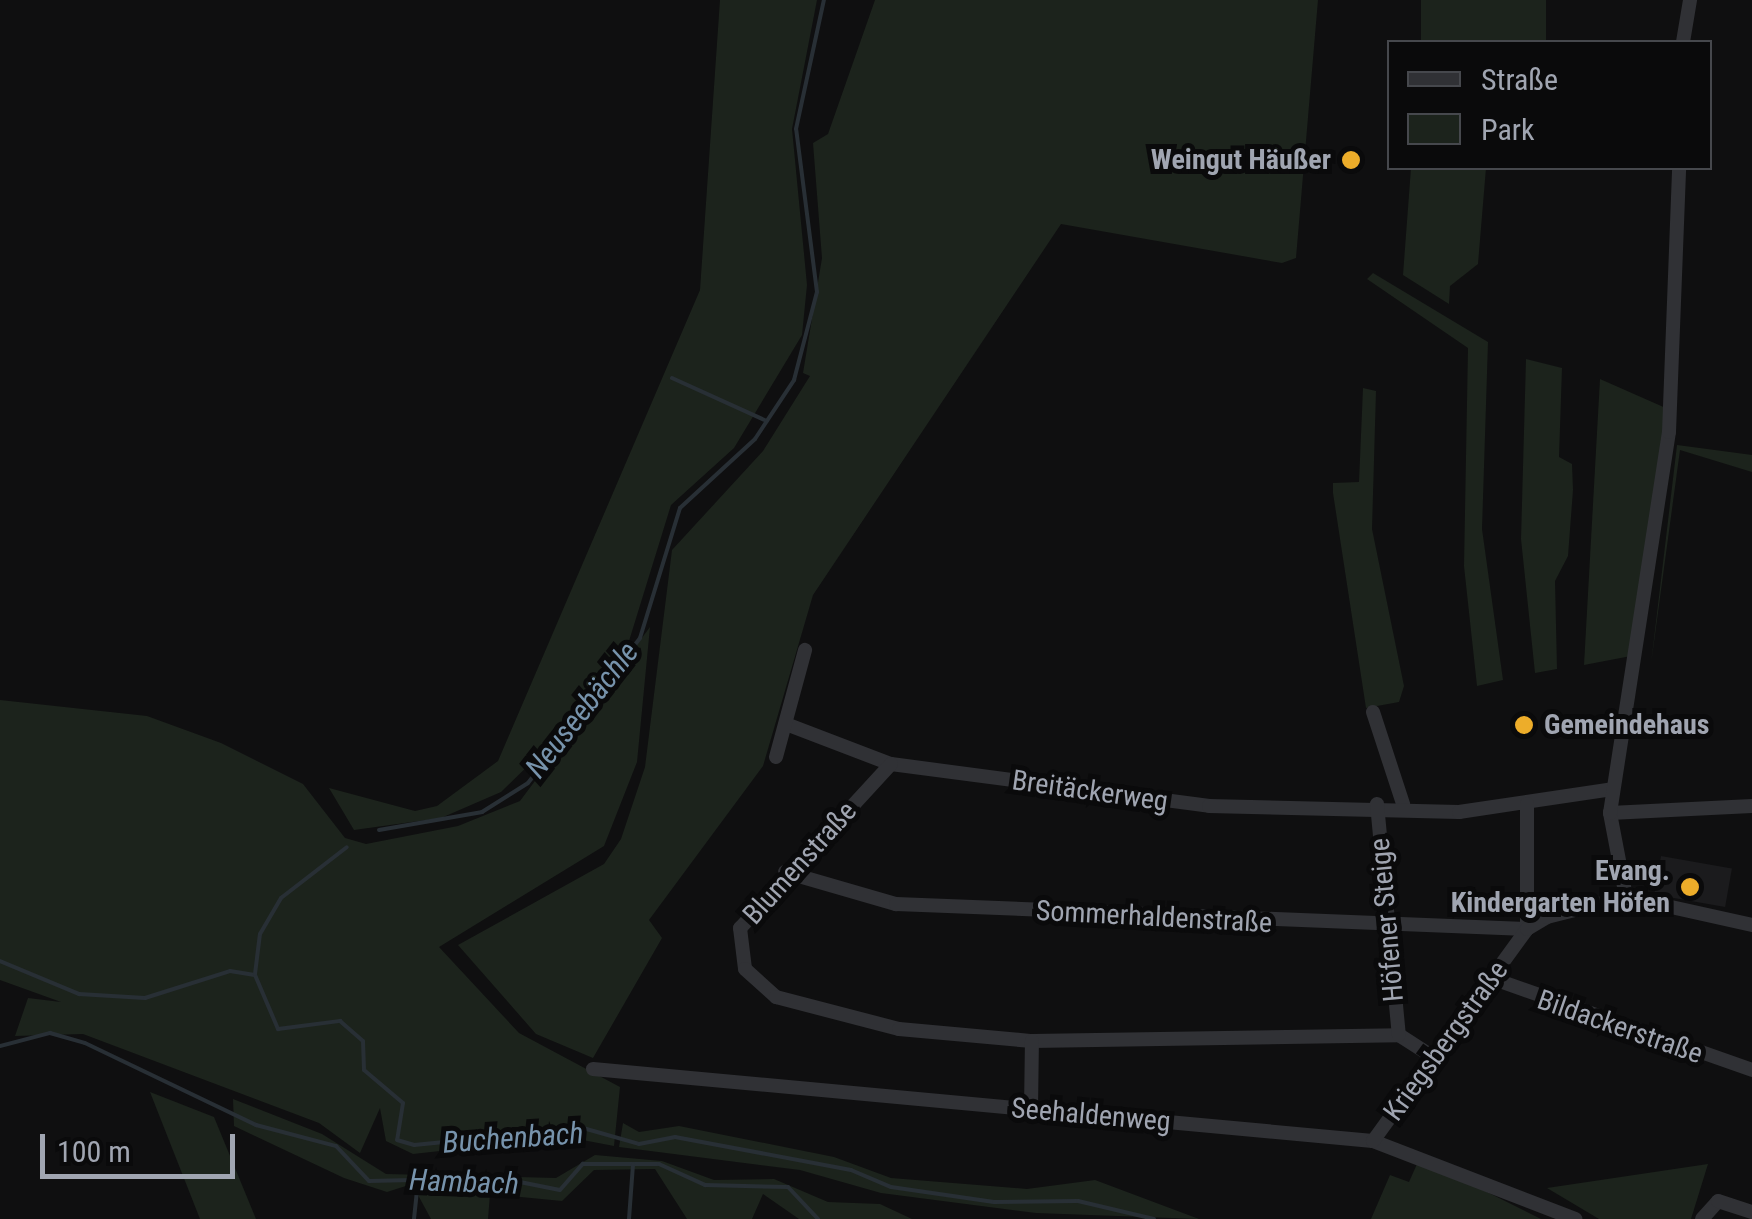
<!DOCTYPE html>
<html>
<head>
<meta charset="utf-8">
<style>
  body { margin:0 }
  #map { position:relative; width:1752px; height:1219px; overflow:hidden; background:#0f0f10; font-family:"Roboto Condensed",sans-serif }
  div>[style] { position:absolute }
  .built>* { inset:0; background:#1b1b1d; transform-origin:0 0 }
  .green>* { inset:0; background:#1c231c; transform-origin:0 0 }
  .stream>* { height:4px; margin:-2px; padding:0 2px; transform-origin:2px; border-radius:2px; background:#282f35 }
  .street>* { height:14px; margin:-7px; padding:0 7px; transform-origin:7px; border-radius:7px; background:#303135 }
  .dots>* { width:28px; height:28px; translate:-50% -50%; box-sizing:border-box; border:5px solid #0a0a0b; border-radius:50% }
  span { translate:-50% -50%; white-space:nowrap; text-align:center; line-height:1.15; -webkit-text-stroke:10px #0a0a0b; paint-order:stroke }
  .poi-label { font-size:28px; color:#a0a5b1; font-weight:700 }
  .right { translate:-100% -50%; text-align:right }
  .left { translate:0 -50%; text-align:left }
  .street-label { font-size:28px; color:#a0a5b1 }
  .water-label { font-size:30px; color:#7793ac; font-style:italic }
  .legend { position:absolute; left:1387px; top:40px; width:325px; height:130px; box-sizing:border-box; background:#0a0a0b; border:2px solid #46484d; margin:0; padding:12px 18px; list-style:none; font-size:30px; color:#a0a5b1 }
  .legend li { display:flex; align-items:center; gap:20px; height:50px }
  .legend b { width:50px; border:2px solid #46484d }
  .scale { position:absolute; left:40px; top:1134px; width:195px; height:45px; box-sizing:border-box; border:5px solid #a0a5b1; border-top:0; padding-left:12px; font-size:30px; line-height:35px; white-space:nowrap; color:#a0a5b1; -webkit-text-stroke:8px #0a0a0b; paint-order:stroke }
</style>
</head>
<body>
<div id="map">
  <div class="built">
    <div style="left:1661px;top:856px;width:72px;height:39px;rotate:10deg"></div>
  </div>
  <div class="green">
    <div style="clip-path:polygon(720px 0,817px 0,792px 129px,807px 285px,802px 335px,734px 448px,671px 505px,625px 654px,577px 718px,501px 792px,441px 818px,354px 830px,329px 788px,415px 811px,437px 806px,498px 761px,700px 290px)"></div>
    <div style="clip-path:polygon(875px 0,1318px 0,1296px 258px,1282px 263px,1061px 224px,813px 595px,763px 766px,649px 920px,662px 938px,593px 1058px,536px 1034px,458px 945px,604px 864px,621px 839px,645px 767px,672px 550px,763px 451px,810px 376px,803px 373px,822px 258px,813px 143px,828px 134px)"></div>
    <div style="left:1421px;top:0;width:125px;height:42px"></div>
    <div style="clip-path:polygon(1411px 168px,1486px 168px,1478px 264px,1450px 286px,1449px 304px,1403px 275px)"></div>
    <div style="clip-path:polygon(1373px 273px,1488px 342px,1482px 529px,1503px 680px,1477px 686px,1464px 566px,1468px 348px,1367px 279px)"></div>
    <div style="clip-path:polygon(1526px 359px,1562px 368px,1559px 457px,1572px 464px,1573px 490px,1568px 556px,1555px 581px,1557px 669px,1535px 673px,1521px 539px)"></div>
    <div style="clip-path:polygon(1600px 379px,1668px 409px,1631px 656px,1584px 665px)"></div>
    <div style="clip-path:polygon(1363px 388px,1376px 391px,1372px 529px,1404px 686px,1399px 702px,1366px 708px,1333px 493px,1333px 483px,1359px 482px)"></div>
    <div style="clip-path:polygon(1677px 445px,1752px 455px,1752px 472px,1680px 450px,1651px 664px)"></div>
    <div style="clip-path:polygon(650px 627px,637px 762px,604px 846px,439px 947px,519px 1033px,620px 1087px,614px 1146px,567px 1137px,413px 1154px,386px 1141px,380px 1108px,360px 1153px,319px 1123px,83px 1034px,15px 1036px,28px 998px,61px 1002px,0 980px,0 700px,147px 716px,221px 743px,303px 784px,345px 838px,366px 844px,458px 826px,520px 801px)"></div>
    <div style="clip-path:polygon(150px 1092px,214px 1117px,256px 1219px,200px 1219px)"></div>
    <div style="clip-path:polygon(233px 1099px,322px 1134px,386px 1174px,556px 1178px,595px 1155px,662px 1161px,714px 1180px,774px 1179px,828px 1202px,880px 1204px,912px 1219px,799px 1219px,763px 1194px,752px 1219px,687px 1219px,655px 1169px,594px 1170px,562px 1201px,490px 1194px,488px 1219px,431px 1219px,412px 1184px,387px 1192px,344px 1178px,234px 1126px)"></div>
    <div style="clip-path:polygon(623px 1123px,639px 1132px,679px 1126px,834px 1157px,891px 1178px,1027px 1189px,1095px 1180px,1199px 1219px,1036px 1213px,881px 1193px,800px 1170px,619px 1147px)"></div>
    <div style="clip-path:polygon(1417px 1164px,1457px 1177px,1541px 1219px,1371px 1219px,1390px 1175px,1409px 1182px)"></div>
    <div style="clip-path:polygon(1708px 1164px,1691px 1219px,1599px 1219px,1547px 1188px)"></div>
  </div>
  <div class="stream">
    <div style="left:672px;top:378px;width:104px;rotate:24.4deg"></div>
    <div style="left:379px;top:830px;width:105px;rotate:-9.9deg"></div>
    <div style="left:482px;top:812px;width:54px;rotate:-32.2deg"></div>
    <div style="left:528px;top:783px;width:183px;rotate:-52.3deg"></div>
    <div style="left:640px;top:638px;width:136px;rotate:-72.9deg"></div>
    <div style="left:680px;top:508px;width:102px;rotate:-42.6deg"></div>
    <div style="left:755px;top:439px;width:71px;rotate:-56.5deg"></div>
    <div style="left:794px;top:380px;width:91px;rotate:-75.4deg"></div>
    <div style="left:817px;top:292px;width:164px;rotate:-97.3deg"></div>
    <div style="left:796px;top:129px;width:132px;rotate:-77.8deg"></div>
    <div style="left:0;top:961px;width:86px;rotate:22.7deg"></div>
    <div style="left:79px;top:994px;width:66px;rotate:3.5deg"></div>
    <div style="left:145px;top:998px;width:89px;rotate:-17.6deg"></div>
    <div style="left:230px;top:971px;width:25px;rotate:9deg"></div>
    <div style="left:255px;top:975px;width:59px;rotate:66.9deg"></div>
    <div style="left:278px;top:1029px;width:63px;rotate:-7.4deg"></div>
    <div style="left:340px;top:1021px;width:30px;rotate:41deg"></div>
    <div style="left:363px;top:1041px;width:29px;rotate:88deg"></div>
    <div style="left:364px;top:1070px;width:51px;rotate:40.2deg"></div>
    <div style="left:403px;top:1103px;width:37px;rotate:99deg"></div>
    <div style="left:397px;top:1140px;width:18px;rotate:16deg"></div>
    <div style="left:414px;top:1145px;width:170px;rotate:-5.7deg"></div>
    <div style="left:583px;top:1128px;width:58px;rotate:15.9deg"></div>
    <div style="left:639px;top:1144px;width:37px;rotate:-11deg"></div>
    <div style="left:675px;top:1137px;width:179px;rotate:10.6deg"></div>
    <div style="left:851px;top:1170px;width:43px;rotate:23deg"></div>
    <div style="left:891px;top:1187px;width:104px;rotate:8.3deg"></div>
    <div style="left:994px;top:1202px;width:84px;rotate:-0.7deg"></div>
    <div style="left:1078px;top:1201px;width:78px;rotate:13.3deg"></div>
    <div style="left:255px;top:974px;width:40px;rotate:-82.9deg"></div>
    <div style="left:260px;top:934px;width:42px;rotate:-59.7deg"></div>
    <div style="left:281px;top:898px;width:83px;rotate:-37.7deg"></div>
    <div style="left:0;top:1046px;width:52px;rotate:-14.6deg"></div>
    <div style="left:50px;top:1033px;width:36px;rotate:16deg"></div>
    <div style="left:85px;top:1043px;width:190px;rotate:25.6deg"></div>
    <div style="left:256px;top:1125px;width:83px;rotate:14.7deg"></div>
    <div style="left:336px;top:1146px;width:48px;rotate:46.7deg"></div>
    <div style="left:369px;top:1181px;width:131px;rotate:-1.3deg"></div>
    <div style="left:500px;top:1178px;width:61px;rotate:11.3deg"></div>
    <div style="left:560px;top:1190px;width:35px;rotate:-49deg"></div>
    <div style="left:583px;top:1164px;width:76px"></div>
    <div style="left:659px;top:1164px;width:51px;rotate:24.5deg"></div>
    <div style="left:705px;top:1185px;width:83px;rotate:1.4deg"></div>
    <div style="left:788px;top:1187px;width:44px;rotate:46.8deg"></div>
    <div style="left:414px;top:1219px;width:38px;rotate:-84deg"></div>
    <div style="left:629px;top:1219px;width:55px;rotate:-85.8deg"></div>
  </div>
  <div class="street">
    <div style="left:1683px;top:42px;width:43px;rotate:-80.5deg"></div>
    <div style="left:1373px;top:712px;width:97px;rotate:71.9deg"></div>
    <div style="left:786px;top:724px;width:112px;rotate:20.9deg"></div>
    <div style="left:891px;top:764px;width:321px;rotate:7.5deg"></div>
    <div style="left:1209px;top:806px;width:250px;rotate:1.4deg"></div>
    <div style="left:1459px;top:812px;width:155px;rotate:-8.5deg"></div>
    <div style="left:776px;top:757px;width:111px;rotate:-74.8deg"></div>
    <div style="left:891px;top:764px;width:223px;rotate:132.6deg"></div>
    <div style="left:740px;top:928px;width:41px;rotate:83deg"></div>
    <div style="left:745px;top:969px;width:42px;rotate:42.1deg"></div>
    <div style="left:776px;top:997px;width:127px;rotate:14.6deg"></div>
    <div style="left:899px;top:1029px;width:134px;rotate:5.2deg"></div>
    <div style="left:1032px;top:1041px;width:367px;rotate:-0.9deg"></div>
    <div style="left:1399px;top:1035px;width:40px;rotate:32.9deg"></div>
    <div style="left:1377px;top:804px;width:232px;rotate:84.6deg"></div>
    <div style="left:1610px;top:813px;width:142px;rotate:-2.8deg"></div>
    <div style="left:785px;top:872px;width:116px;rotate:16.1deg"></div>
    <div style="left:896px;top:904px;width:631px;rotate:2.27deg"></div>
    <div style="left:1527px;top:929px;width:125px;rotate:-90deg"></div>
    <div style="left:1626px;top:897px;width:86px;rotate:-100.8deg"></div>
    <div style="left:1610px;top:813px;width:386px;rotate:-81.2deg"></div>
    <div style="left:1669px;top:432px;width:264px;rotate:-87.8deg"></div>
    <div style="left:1491px;top:978px;width:277px;rotate:19.4deg"></div>
    <div style="left:593px;top:1069px;width:783px;rotate:5.27deg"></div>
    <div style="left:1373px;top:1141px;width:217px;rotate:21.1deg"></div>
    <div style="left:1031px;top:1109px;width:68px;rotate:-89.2deg"></div>
    <div style="left:1373px;top:1141px;width:262px;rotate:-54deg"></div>
    <div style="left:1527px;top:929px;width:23px;rotate:-31deg"></div>
    <div style="left:1547px;top:917px;width:81px;rotate:-14.2deg"></div>
    <div style="left:1626px;top:897px;width:129px;rotate:12.5deg"></div>
    <div style="left:1702px;top:1219px;width:24px;rotate:-48deg"></div>
    <div style="left:1718px;top:1201px;width:36px;rotate:18deg"></div>
  </div>
  <div class="dots">
    <div style="left:1351px;top:160px;background:#edad2a"></div>
    <div style="left:1524px;top:725px;background:#edad2a"></div>
    <div style="left:1690px;top:887px;background:#edad2a"></div>
  </div>
  <div class="poi-label">
    <span class="right" style="left:1331px;top:160px">Weingut Häußer</span>
    <span class="left" style="left:1544px;top:725px">Gemeindehaus</span>
    <span class="right" style="left:1670px;top:887px">Evang.<br>Kindergarten Höfen</span>
  </div>
  <div class="street-label">
    <span style="left:1090px;top:791px;rotate:8deg">Breitäckerweg</span>
    <span style="left:800px;top:863px;rotate:-48deg">Blumenstraße</span>
    <span style="left:1154px;top:917px;rotate:3deg">Sommerhaldenstraße</span>
    <span style="left:1387px;top:920px;rotate:-95deg">Höfener Steige</span>
    <span style="left:1620px;top:1027px;rotate:19deg">Bildackerstraße</span>
    <span style="left:1446px;top:1041px;rotate:-54deg">Kriegsbergstraße</span>
    <span style="left:1091px;top:1115px;rotate:5deg">Seehaldenweg</span>
  </div>
  <div class="water-label">
    <span style="left:582px;top:710px;rotate:-52deg">Neuseebächle</span>
    <span style="left:513px;top:1138px;rotate:-4deg">Buchenbach</span>
    <span style="left:464px;top:1182px;rotate:2deg">Hambach</span>
  </div>
  <ul class="legend">
  <li><b style="height:12px;background:#303135"></b>Straße</li>
  <li><b style="height:28px;background:#1c231c"></b>Park</li>
  </ul>
  <div class="scale">100 m</div>
</div>
</body>
</html>
